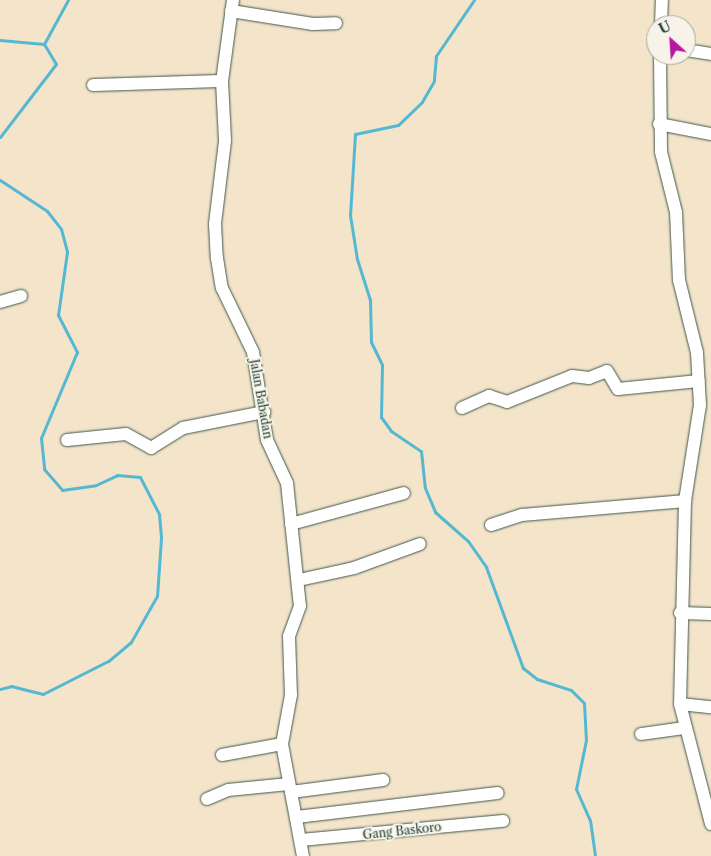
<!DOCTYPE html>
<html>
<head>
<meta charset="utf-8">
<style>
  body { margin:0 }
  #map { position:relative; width:711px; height:856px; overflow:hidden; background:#f3e4ca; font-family:"Libre Caslon Text",serif }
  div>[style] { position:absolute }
  .stream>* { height:3px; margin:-1.5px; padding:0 1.5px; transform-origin:1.5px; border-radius:1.5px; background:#54b8d2 }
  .roads { filter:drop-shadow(0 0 1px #3f564a) drop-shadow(0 0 1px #3f564a) }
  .minor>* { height:12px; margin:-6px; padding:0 6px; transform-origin:6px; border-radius:6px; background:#fff }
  span { translate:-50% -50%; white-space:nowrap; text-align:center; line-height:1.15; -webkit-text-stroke:4px #f7f3e8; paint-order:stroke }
  .street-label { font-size:12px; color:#1f3d34 }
  .north { position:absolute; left:646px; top:15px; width:50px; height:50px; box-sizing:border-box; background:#f7f3e8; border:1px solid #a1aaa0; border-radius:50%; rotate:334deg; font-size:14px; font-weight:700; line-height:20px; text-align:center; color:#1f3d34 }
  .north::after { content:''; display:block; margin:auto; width:18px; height:22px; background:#b5179e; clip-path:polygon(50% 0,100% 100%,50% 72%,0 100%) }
</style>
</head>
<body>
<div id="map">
  <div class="stream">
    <div style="left:474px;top:0;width:68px;rotate:124.2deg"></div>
    <div style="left:436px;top:56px;width:25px;rotate:95deg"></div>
    <div style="left:434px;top:81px;width:24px;rotate:120deg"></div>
    <div style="left:422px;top:102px;width:33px;rotate:136deg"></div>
    <div style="left:398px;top:125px;width:44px;rotate:168.2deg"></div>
    <div style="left:355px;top:134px;width:81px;rotate:93.5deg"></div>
    <div style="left:350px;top:215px;width:45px;rotate:81deg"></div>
    <div style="left:357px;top:259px;width:43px;rotate:72.4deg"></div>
    <div style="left:370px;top:300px;width:42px;rotate:88.6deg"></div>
    <div style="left:371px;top:342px;width:25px;rotate:64deg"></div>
    <div style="left:382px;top:365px;width:52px;rotate:91.1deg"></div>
    <div style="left:381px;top:417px;width:17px;rotate:54deg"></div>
    <div style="left:391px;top:431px;width:36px;rotate:34deg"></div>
    <div style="left:421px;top:451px;width:37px;rotate:84deg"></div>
    <div style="left:425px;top:488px;width:26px;rotate:67deg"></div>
    <div style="left:435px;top:512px;width:44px;rotate:41.3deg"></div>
    <div style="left:468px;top:541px;width:32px;rotate:55deg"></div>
    <div style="left:486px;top:567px;width:108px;rotate:69.9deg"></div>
    <div style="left:523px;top:668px;width:18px;rotate:38deg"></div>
    <div style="left:537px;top:679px;width:36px;rotate:18deg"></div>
    <div style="left:571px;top:690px;width:18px;rotate:45deg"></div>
    <div style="left:584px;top:703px;width:37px;rotate:87deg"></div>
    <div style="left:586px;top:740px;width:50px;rotate:101.5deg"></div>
    <div style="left:576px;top:789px;width:34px;rotate:66deg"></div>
    <div style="left:590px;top:820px;width:36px;rotate:82deg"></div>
    <div style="left:0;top:40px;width:44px;rotate:5.2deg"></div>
    <div style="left:44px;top:44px;width:23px;rotate:59deg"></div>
    <div style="left:56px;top:64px;width:92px;rotate:127.5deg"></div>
    <div style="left:44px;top:44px;width:50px;rotate:-61.4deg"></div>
    <div style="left:0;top:180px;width:56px;rotate:33.4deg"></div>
    <div style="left:47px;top:211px;width:23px;rotate:52deg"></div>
    <div style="left:61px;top:229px;width:24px;rotate:75deg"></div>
    <div style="left:67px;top:252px;width:64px;rotate:98.1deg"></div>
    <div style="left:58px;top:315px;width:42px;rotate:62.8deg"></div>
    <div style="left:77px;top:352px;width:93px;rotate:112.7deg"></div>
    <div style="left:41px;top:438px;width:31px;rotate:84deg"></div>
    <div style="left:44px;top:469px;width:28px;rotate:49deg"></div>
    <div style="left:62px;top:490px;width:34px;rotate:-8deg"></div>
    <div style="left:96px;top:485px;width:23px;rotate:-25deg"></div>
    <div style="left:117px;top:475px;width:23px;rotate:5deg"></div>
    <div style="left:140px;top:477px;width:42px;rotate:62.8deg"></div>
    <div style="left:159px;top:514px;width:24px;rotate:85deg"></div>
    <div style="left:161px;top:538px;width:58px;rotate:93.9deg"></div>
    <div style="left:157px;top:596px;width:53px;rotate:119.5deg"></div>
    <div style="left:131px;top:642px;width:30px;rotate:140deg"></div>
    <div style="left:108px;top:661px;width:73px;rotate:153.1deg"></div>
    <div style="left:43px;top:694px;width:32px;rotate:-166deg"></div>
    <div style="left:12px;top:686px;width:12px;rotate:166deg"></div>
  </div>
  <div class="roads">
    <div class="minor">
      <div style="left:233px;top:0;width:82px;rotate:97.7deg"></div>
      <div style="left:222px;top:81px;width:60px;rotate:87.1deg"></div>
      <div style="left:225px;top:141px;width:84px;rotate:96.9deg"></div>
      <div style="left:215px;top:224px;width:34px;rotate:87deg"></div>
      <div style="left:217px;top:258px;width:30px;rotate:81deg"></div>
      <div style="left:222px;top:288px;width:71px;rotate:64.2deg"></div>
      <div style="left:253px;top:352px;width:89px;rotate:81deg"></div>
      <div style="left:267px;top:440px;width:47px;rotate:65.1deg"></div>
      <div style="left:287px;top:483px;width:124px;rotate:84deg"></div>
      <div style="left:300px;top:606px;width:32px;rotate:110deg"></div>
      <div style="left:289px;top:636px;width:59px;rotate:88.1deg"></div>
      <div style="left:291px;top:695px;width:50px;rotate:100.4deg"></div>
      <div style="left:282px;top:744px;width:114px;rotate:79.4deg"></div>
      <div style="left:231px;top:11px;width:83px;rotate:9deg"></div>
      <div style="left:313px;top:24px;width:23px;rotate:-2deg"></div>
      <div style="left:661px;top:25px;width:25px;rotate:-88deg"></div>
      <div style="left:686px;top:50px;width:25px;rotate:9deg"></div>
      <div style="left:660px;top:55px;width:97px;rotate:89.4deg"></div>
      <div style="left:661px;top:152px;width:62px;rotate:76deg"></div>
      <div style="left:676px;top:212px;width:68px;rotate:87.5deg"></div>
      <div style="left:679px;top:280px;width:75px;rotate:76.1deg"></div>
      <div style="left:697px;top:353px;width:52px;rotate:86.7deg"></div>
      <div style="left:700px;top:405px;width:97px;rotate:98.9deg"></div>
      <div style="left:685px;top:501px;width:203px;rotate:91.4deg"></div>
      <div style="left:680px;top:704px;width:124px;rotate:75.5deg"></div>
      <div style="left:93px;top:85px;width:129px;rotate:-1.8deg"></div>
      <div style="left:659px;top:124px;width:53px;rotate:10.9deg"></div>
      <div style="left:0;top:302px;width:22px;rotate:-16deg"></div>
      <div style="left:462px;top:408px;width:30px;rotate:-24deg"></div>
      <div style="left:489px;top:396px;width:19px;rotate:18deg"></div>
      <div style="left:507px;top:402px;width:70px;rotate:-21.8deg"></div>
      <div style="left:572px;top:376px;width:17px;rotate:7deg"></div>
      <div style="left:589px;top:378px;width:19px;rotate:-21deg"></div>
      <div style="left:607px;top:371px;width:21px;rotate:59deg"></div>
      <div style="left:618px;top:389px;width:81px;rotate:-5.6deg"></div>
      <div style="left:67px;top:440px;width:59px;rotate:-5.8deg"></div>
      <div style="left:126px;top:434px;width:29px;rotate:29deg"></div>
      <div style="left:151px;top:448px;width:38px;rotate:-32deg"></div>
      <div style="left:183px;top:428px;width:83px;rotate:-11.2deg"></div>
      <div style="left:291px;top:524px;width:117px;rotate:-15.3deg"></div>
      <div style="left:491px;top:525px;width:33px;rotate:-18deg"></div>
      <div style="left:522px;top:515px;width:164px;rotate:-4.9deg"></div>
      <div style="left:299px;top:580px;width:56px;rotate:-12.3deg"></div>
      <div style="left:354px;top:568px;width:70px;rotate:-20deg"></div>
      <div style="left:680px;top:613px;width:31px;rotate:2deg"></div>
      <div style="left:680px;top:704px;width:31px;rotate:6deg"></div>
      <div style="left:641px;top:734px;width:43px;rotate:-7.9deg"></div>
      <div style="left:222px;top:755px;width:61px;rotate:-10.4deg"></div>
      <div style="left:291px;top:792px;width:93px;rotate:-7.4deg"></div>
      <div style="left:207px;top:799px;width:23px;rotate:-23deg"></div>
      <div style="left:228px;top:790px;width:61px;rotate:-5.6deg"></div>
      <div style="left:297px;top:817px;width:202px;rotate:-6.8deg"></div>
      <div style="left:301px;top:840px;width:203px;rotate:-5.4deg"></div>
    </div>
  </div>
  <div class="street-label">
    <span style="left:261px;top:399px;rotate:80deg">Jalan Babadan</span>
    <span style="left:402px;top:831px;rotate:-6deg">Gang Baskoro</span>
  </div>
  <div class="north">U</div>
</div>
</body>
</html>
